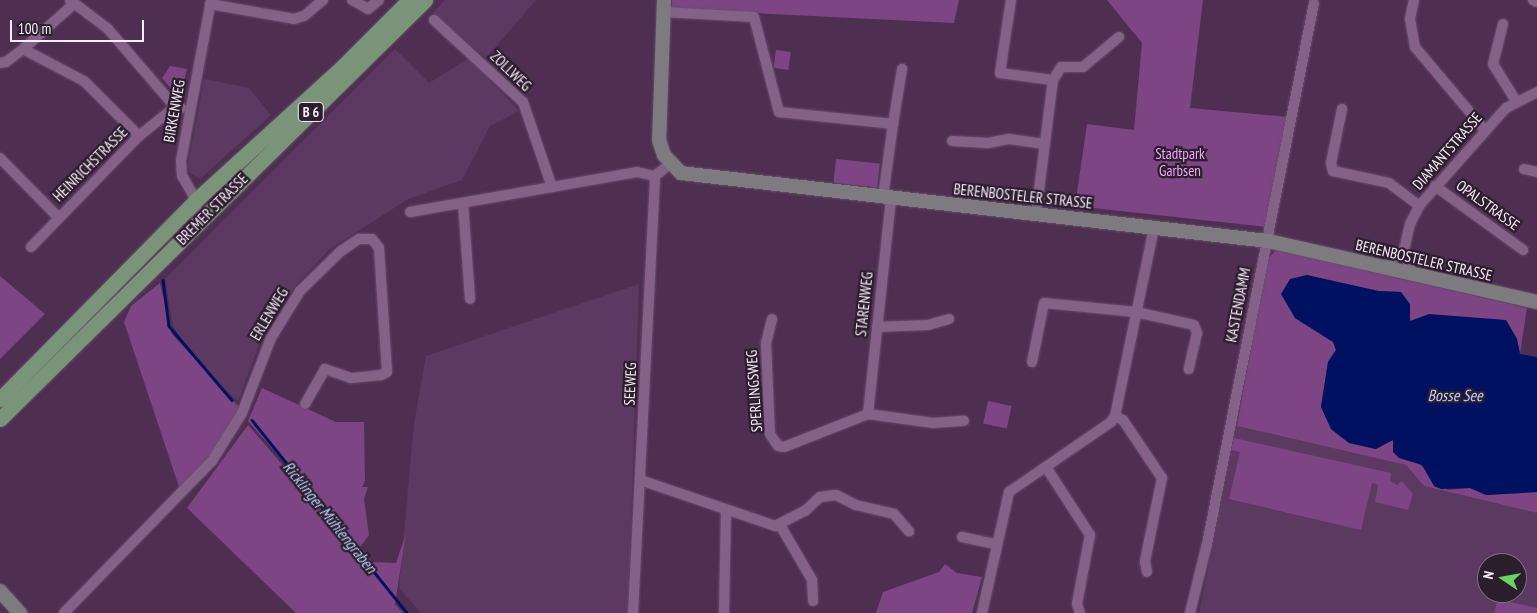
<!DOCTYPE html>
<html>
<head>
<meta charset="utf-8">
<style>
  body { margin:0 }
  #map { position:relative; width:1537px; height:613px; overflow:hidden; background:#4e2f52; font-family:"PT Sans Narrow",sans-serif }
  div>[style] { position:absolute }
  .built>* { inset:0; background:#5c3960 }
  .green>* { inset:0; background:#7d4584; transform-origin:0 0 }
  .water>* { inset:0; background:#001162 }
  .stream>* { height:2.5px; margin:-1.25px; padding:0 1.25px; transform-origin:1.25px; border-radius:1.25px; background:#001162 }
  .roads { filter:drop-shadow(0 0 1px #674e6a) drop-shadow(0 0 1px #674e6a) }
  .street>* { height:10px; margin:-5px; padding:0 5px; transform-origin:5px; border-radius:5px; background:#846288 }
  .secondary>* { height:14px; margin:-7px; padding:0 7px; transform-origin:7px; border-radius:7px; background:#7e7b80 }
  .primary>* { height:15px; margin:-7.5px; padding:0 7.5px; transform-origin:7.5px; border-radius:7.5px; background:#799478 }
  span { translate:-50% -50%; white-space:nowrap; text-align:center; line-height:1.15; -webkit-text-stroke:4.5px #2c1e2d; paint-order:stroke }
  .shield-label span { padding:1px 4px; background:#2c1e2d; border:1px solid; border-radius:4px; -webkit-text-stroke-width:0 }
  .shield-label { font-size:14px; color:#fbecfd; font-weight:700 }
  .street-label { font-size:15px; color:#fbecfd }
  .park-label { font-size:15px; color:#f0a6f9 }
  .water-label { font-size:16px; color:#b7cffc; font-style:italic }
  .north { position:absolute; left:1477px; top:553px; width:50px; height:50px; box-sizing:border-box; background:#2c1e2d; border:1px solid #7f7080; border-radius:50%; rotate:282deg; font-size:14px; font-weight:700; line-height:20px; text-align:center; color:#fbecfd }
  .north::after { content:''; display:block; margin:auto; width:18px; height:22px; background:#69d464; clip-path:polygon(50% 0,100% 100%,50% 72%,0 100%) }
  .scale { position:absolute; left:10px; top:20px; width:134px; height:22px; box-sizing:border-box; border:2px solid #fbecfd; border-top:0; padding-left:6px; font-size:15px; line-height:18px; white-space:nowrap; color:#fbecfd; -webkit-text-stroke:4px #2c1e2d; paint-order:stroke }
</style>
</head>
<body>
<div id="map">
  <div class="built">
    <div style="clip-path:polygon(445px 0,536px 0,486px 58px,433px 13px)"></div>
    <div style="clip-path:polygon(395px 49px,429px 83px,469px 58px,519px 111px,490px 126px,462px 180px,408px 199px,330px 249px,298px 283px,266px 326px,238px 401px,201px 369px,173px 326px,165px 279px)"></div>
    <div style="clip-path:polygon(204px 79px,249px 88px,271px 115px,200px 179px,190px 173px,188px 164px)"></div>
    <div style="clip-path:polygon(639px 284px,628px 613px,421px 613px,399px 588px,414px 423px,426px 356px)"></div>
    <div style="clip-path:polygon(evenodd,1237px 426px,1406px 465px,1424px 486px,1537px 513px,1537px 613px,1199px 613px,1237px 426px,1487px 563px,1517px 563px,1517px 593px,1487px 593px,1487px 563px)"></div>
  </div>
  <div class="green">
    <div style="clip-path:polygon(672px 0,959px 0,954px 23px,672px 9px)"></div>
    <div style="clip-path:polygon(1107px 0,1203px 0,1190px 108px,1288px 117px,1267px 227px,1075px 206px,1087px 124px,1134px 130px,1142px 43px)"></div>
    <div style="left:776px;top:50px;width:15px;height:18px;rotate:8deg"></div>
    <div style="clip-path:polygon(170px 66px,187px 69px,182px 89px,174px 92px,162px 78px)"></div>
    <div style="left:836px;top:159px;width:44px;height:24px;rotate:6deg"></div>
    <div style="clip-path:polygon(1276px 250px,1527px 308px,1520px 354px,1517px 339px,1506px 320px,1410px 321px,1401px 292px,1379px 291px,1295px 318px,1333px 342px,1336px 350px,1328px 362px,1321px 407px,1331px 429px,1349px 443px,1375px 449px,1393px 440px,1448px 490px,1470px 488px,1486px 495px,1537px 492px,1537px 513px,1424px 486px,1406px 465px,1237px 426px,1267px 260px)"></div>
    <div style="clip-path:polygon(0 276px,45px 314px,0 359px)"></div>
    <div style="clip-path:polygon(160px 283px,172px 334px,240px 408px,213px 451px,180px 490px,124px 322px,131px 306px)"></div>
    <div style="clip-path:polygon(262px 388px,336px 422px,364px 422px,365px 481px,362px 487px,368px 487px,364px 499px,369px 535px,360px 547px,372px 562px,396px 563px,406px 533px,395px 604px,403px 613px,296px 613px,187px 508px,248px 425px,334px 524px,338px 523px,248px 421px)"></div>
    <div style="left:988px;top:401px;width:24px;height:23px;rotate:12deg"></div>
    <div style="clip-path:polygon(1234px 438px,1391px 473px,1390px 481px,1397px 485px,1402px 481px,1413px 494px,1408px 510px,1375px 502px,1378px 485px,1372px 483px,1361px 530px,1229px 499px,1240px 452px,1231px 450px)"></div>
    <div style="clip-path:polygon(945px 564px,957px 573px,982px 577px,972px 613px,876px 613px,883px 592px,939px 572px)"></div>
    <div style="clip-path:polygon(1498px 599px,1537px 608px,1537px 613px,1494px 613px)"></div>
  </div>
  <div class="water">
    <div style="clip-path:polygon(1307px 275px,1379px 291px,1401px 292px,1410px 304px,1410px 321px,1429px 314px,1506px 320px,1517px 339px,1520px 354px,1537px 357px,1537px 492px,1486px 495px,1470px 488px,1441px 489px,1434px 486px,1422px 465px,1399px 458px,1393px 452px,1393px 440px,1376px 449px,1349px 443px,1331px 429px,1321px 407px,1328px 362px,1336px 350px,1333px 342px,1295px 318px,1281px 294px,1290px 279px)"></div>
  </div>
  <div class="stream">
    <div style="left:163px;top:280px;width:46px;rotate:82.6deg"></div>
    <div style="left:169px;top:326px;width:97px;rotate:49.6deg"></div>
    <div style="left:252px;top:420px;width:248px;rotate:51.2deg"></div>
  </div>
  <div class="roads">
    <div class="street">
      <div style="left:70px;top:0;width:48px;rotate:37.3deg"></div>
      <div style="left:108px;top:29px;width:103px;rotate:49.3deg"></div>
      <div style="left:175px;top:107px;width:6px;rotate:9deg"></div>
      <div style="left:352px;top:0;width:18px;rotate:29deg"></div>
      <div style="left:368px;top:9px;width:14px;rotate:-39deg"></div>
      <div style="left:1011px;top:0;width:74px;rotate:98.6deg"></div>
      <div style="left:1000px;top:73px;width:53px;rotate:7.5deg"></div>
      <div style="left:1414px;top:0;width:19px;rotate:102deg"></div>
      <div style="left:1410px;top:19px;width:28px;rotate:80deg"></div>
      <div style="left:1415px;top:47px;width:109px;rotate:49.9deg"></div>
      <div style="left:1533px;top:0;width:4px;rotate:27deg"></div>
      <div style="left:75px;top:3px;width:69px;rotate:138.5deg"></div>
      <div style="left:23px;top:49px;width:69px;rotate:27.7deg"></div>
      <div style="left:84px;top:81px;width:78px;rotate:45deg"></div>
      <div style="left:210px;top:4px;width:85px;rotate:10.1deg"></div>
      <div style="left:294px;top:19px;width:10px;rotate:-17deg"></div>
      <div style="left:304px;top:16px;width:25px;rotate:-40deg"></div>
      <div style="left:664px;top:12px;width:90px;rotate:3.2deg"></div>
      <div style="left:754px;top:17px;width:98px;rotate:75.3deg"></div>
      <div style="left:779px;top:112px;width:115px;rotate:6deg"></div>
      <div style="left:893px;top:124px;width:74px;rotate:97.8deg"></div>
      <div style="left:434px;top:20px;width:121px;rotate:42.7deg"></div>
      <div style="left:523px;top:102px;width:90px;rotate:71.2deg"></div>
      <div style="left:1503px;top:24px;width:41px;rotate:104deg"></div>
      <div style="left:1493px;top:64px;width:44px;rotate:58.1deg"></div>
      <div style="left:0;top:63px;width:6px;rotate:-9deg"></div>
      <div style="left:6px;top:62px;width:21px;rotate:-37deg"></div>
      <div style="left:1342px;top:109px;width:55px;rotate:101.5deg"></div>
      <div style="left:1331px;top:163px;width:8px;rotate:76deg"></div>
      <div style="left:1333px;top:171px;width:57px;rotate:12.1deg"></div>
      <div style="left:1389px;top:183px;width:38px;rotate:37deg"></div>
      <div style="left:893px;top:124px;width:56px;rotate:-80.7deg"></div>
      <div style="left:952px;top:141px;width:36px;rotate:3deg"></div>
      <div style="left:988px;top:143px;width:21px;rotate:-11deg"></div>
      <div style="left:1009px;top:139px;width:35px;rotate:8deg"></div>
      <div style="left:0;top:158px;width:83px;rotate:45.5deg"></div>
      <div style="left:1524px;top:169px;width:13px;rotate:13deg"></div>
      <div style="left:1435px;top:186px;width:109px;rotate:36deg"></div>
      <div style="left:463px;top:203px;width:96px;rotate:85.8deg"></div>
      <div style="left:410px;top:212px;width:230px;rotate:-10deg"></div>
      <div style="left:637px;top:172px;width:18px;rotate:13deg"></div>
      <div style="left:1036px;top:214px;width:135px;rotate:-82.8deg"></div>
      <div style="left:1053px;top:80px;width:15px;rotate:-58deg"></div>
      <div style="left:1061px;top:67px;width:22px"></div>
      <div style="left:1083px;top:67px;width:47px;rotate:-39.8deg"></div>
      <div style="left:197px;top:225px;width:25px;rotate:-92deg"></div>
      <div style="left:196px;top:200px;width:28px;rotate:-120deg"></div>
      <div style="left:182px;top:176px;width:15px;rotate:-94deg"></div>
      <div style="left:181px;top:161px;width:164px;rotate:-79.4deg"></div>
      <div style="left:31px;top:247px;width:155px;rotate:-45.8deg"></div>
      <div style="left:139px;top:136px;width:46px;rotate:-38.9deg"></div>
      <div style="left:1383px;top:268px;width:28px;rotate:-41deg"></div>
      <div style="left:1412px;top:274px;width:25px;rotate:-108deg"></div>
      <div style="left:1404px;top:250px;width:27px;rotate:-77deg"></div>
      <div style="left:1410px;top:224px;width:20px;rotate:-63deg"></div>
      <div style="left:1419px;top:206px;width:131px;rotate:-48.4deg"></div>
      <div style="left:1506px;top:108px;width:35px;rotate:-27deg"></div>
      <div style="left:772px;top:319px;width:25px;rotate:104deg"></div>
      <div style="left:766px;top:343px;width:91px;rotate:87.5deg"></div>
      <div style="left:770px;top:434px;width:14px;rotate:56deg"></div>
      <div style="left:778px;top:446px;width:6px;rotate:9deg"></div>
      <div style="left:784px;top:447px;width:90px;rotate:-21.4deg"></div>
      <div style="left:868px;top:414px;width:66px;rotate:7.9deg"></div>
      <div style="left:933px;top:423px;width:31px;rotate:-4deg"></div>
      <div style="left:877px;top:327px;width:51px;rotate:-2.2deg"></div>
      <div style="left:928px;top:325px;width:22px;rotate:-16deg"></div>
      <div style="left:1032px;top:362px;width:60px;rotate:-78.5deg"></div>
      <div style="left:1044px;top:303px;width:92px;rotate:5.6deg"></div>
      <div style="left:1136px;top:312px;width:59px;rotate:12.6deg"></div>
      <div style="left:1194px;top:325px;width:9px;rotate:69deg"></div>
      <div style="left:1197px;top:333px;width:37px;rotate:103deg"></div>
      <div style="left:868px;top:414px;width:217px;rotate:-83.9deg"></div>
      <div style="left:1115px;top:416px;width:9px;rotate:27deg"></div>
      <div style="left:1123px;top:420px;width:70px;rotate:56.1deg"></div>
      <div style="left:1162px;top:478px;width:85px;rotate:101.6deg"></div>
      <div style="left:1145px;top:561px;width:11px;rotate:80deg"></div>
      <div style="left:1046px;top:467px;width:81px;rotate:57.1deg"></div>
      <div style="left:1090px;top:535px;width:70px;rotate:100.7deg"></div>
      <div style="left:1077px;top:604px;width:9px;rotate:72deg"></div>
      <div style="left:640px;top:480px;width:143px;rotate:18.8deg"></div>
      <div style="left:775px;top:526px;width:34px;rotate:-27deg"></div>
      <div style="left:805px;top:511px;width:21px;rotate:-43deg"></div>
      <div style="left:820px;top:497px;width:16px;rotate:-7deg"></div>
      <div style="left:836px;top:495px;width:22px;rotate:27deg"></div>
      <div style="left:856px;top:505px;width:39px;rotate:13deg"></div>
      <div style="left:894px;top:514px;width:23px;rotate:49deg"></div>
      <div style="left:780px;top:525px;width:64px;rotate:59.8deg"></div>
      <div style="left:812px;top:580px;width:21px;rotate:87deg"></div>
      <div style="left:962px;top:537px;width:35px;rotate:12deg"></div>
      <div style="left:64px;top:613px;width:212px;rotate:-45.8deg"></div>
      <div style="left:212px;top:461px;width:57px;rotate:-58deg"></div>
      <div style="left:242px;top:413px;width:80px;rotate:-68.9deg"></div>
      <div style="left:271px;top:338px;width:55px;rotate:-58.3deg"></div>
      <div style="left:300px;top:291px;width:57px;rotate:-44.3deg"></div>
      <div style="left:341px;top:251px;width:22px;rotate:-34deg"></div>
      <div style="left:359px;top:239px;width:13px"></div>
      <div style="left:372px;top:239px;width:11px;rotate:52deg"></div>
      <div style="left:379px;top:248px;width:124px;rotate:86.3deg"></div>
      <div style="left:387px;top:372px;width:7px;rotate:153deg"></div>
      <div style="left:381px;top:375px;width:30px;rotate:174deg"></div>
      <div style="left:351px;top:378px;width:28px;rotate:-161deg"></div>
      <div style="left:325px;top:369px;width:40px;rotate:119.7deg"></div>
      <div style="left:633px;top:613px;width:438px;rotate:-87.1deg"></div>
      <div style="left:655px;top:176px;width:19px;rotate:-39deg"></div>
      <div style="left:724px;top:613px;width:103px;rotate:-88.9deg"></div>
      <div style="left:982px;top:613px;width:124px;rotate:-77.4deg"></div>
      <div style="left:1009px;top:492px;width:124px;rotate:-34.5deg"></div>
      <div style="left:1111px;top:422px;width:7px;rotate:-56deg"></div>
      <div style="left:1115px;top:416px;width:193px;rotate:-78.3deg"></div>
      <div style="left:1190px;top:613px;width:71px;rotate:-76.2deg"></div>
      <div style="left:1207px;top:544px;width:551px;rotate:-78.81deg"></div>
    </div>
    <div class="secondary">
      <div style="left:664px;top:0;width:140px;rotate:92deg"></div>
      <div style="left:659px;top:140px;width:16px;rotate:72deg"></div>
      <div style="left:664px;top:155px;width:25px;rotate:47deg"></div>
      <div style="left:681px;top:173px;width:591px;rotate:6.61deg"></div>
      <div style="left:1268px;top:241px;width:276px;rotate:12.8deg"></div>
      <div style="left:0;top:591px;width:30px;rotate:48deg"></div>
    </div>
    <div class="primary">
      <div style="left:0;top:399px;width:279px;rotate:-45.4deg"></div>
      <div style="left:196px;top:200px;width:195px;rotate:-42.3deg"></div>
      <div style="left:340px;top:69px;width:98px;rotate:-45deg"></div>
      <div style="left:0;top:419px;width:597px;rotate:-44.59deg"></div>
    </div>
  </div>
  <div class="shield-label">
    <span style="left:311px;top:112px">B 6</span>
  </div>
  <div class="street-label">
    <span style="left:511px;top:71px;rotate:44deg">ZOLLWEG</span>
    <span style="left:174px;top:111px;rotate:-80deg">BIRKENWEG</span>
    <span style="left:1447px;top:151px;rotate:-49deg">DIAMANTSTRASSE</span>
    <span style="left:90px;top:164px;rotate:-45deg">HEINRICHSTRASSE</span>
    <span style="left:1023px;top:196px;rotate:6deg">BERENBOSTELER STRASSE</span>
    <span style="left:1488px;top:205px;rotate:36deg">OPALSTRASSE</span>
    <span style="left:212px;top:209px;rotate:-45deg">BREMER STRASSE</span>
    <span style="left:1424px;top:260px;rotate:13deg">BERENBOSTELER STRASSE</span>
    <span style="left:864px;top:304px;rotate:-84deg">STARENWEG</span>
    <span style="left:1238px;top:305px;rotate:-79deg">KASTENDAMM</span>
    <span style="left:269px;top:314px;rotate:-59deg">ERLENWEG</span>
    <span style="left:630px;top:384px;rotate:-88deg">SEEWEG</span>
    <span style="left:754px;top:391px;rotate:-94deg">SPERLINGSWEG</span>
  </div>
  <div class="park-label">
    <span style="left:1180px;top:162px">Stadtpark<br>Garbsen</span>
  </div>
  <div class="water-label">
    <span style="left:1455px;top:395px">Bosse See</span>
    <span style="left:330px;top:517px;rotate:51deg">Ricklinger Mühlengraben</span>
  </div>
  <div class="north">N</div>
  <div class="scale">100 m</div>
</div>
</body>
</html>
